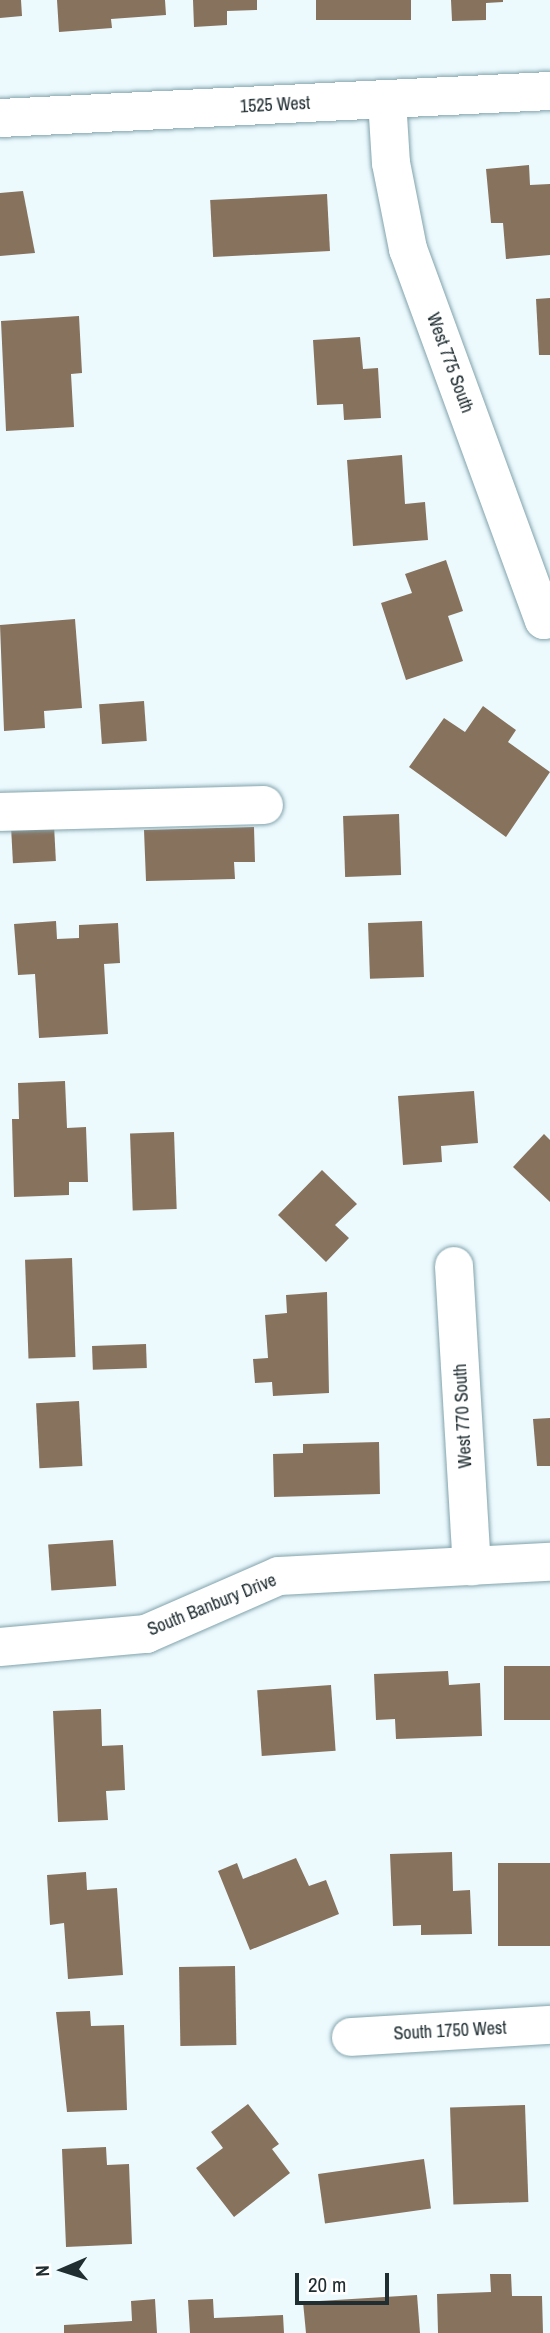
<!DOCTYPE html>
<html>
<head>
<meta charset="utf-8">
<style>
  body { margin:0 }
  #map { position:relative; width:550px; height:2333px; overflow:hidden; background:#ecfafe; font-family:"Archivo Narrow",sans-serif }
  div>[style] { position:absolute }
  .building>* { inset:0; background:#87725e; transform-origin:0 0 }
  .roads { filter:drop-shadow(0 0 2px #82a3ac) drop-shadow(0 0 2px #82a3ac) }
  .minor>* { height:38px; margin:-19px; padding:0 19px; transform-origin:19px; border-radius:19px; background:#fff }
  span { translate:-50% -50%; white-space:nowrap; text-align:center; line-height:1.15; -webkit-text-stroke:7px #fff; paint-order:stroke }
  .street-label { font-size:18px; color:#202e32 }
  .north { position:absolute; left:28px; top:2235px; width:70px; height:70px; -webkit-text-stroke:5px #fff; paint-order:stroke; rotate:267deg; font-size:19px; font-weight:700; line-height:28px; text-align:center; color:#202e32 }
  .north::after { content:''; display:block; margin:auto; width:24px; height:32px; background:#202e32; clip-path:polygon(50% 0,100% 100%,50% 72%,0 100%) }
  .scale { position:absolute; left:295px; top:2273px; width:94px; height:32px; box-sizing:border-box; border:4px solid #202e32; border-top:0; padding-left:9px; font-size:21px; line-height:24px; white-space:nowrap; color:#202e32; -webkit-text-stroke:5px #fff; paint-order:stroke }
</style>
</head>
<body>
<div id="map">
  <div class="building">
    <div style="clip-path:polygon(0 0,21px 0,22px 16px,0 18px)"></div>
    <div style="clip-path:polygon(57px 0,165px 0,166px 15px,111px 19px,112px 28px,59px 32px)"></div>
    <div style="clip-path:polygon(193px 0,257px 0,257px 10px,227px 11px,227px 25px,194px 27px)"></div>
    <div style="left:316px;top:0;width:95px;height:20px"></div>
    <div style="clip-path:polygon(451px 0,503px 0,503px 2px,486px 3px,486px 20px,452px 21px)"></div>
    <div style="clip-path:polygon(529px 165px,530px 185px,550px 184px,550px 255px,506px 259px,503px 223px,491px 223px,486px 169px)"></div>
    <div style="clip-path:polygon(23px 191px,35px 253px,0 256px,0 193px)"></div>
    <div style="left:327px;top:194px;width:57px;height:117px;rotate:87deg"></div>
    <div style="clip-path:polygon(550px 298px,550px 355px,539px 355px,536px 299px)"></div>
    <div style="clip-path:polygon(79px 316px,82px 373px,71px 374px,74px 427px,6px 431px,1px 321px)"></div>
    <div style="clip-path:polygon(360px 337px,363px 369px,378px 368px,381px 418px,344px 420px,343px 404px,317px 405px,313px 340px)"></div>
    <div style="clip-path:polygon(402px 455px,405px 504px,425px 502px,428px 540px,353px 546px,347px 460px)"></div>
    <div style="clip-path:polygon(446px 560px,463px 611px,448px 616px,463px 661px,406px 680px,381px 603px,412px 593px,405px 574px)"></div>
    <div style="clip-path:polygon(75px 619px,82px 708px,44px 711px,45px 728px,4px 731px,0 625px)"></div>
    <div style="left:144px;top:701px;width:40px;height:45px;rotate:86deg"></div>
    <div style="clip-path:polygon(483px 706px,516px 730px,508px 742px,550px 772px,506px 837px,409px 767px,444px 718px,465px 732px)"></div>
    <div style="left:399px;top:814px;width:61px;height:56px;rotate:88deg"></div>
    <div style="left:54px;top:825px;width:36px;height:43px;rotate:87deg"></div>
    <div style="clip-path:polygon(254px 827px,255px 862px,234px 862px,235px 879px,146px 881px,144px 830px)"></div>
    <div style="clip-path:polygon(56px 921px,57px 939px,79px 938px,79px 925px,118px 923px,120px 963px,104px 964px,108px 1034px,39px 1038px,35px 974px,18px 975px,14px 924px)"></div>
    <div style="left:422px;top:921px;width:56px;height:54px;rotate:88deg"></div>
    <div style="clip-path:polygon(65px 1081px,67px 1128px,86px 1127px,88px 1182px,69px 1182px,69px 1195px,14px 1197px,12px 1119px,19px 1119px,18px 1083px)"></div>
    <div style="clip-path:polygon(474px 1091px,478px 1143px,441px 1146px,442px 1162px,403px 1165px,398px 1096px)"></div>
    <div style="left:174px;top:1132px;width:77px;height:44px;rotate:88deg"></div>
    <div style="clip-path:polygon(544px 1134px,550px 1140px,550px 1202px,513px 1167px)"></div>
    <div style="clip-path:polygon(322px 1170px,357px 1204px,335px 1225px,349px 1238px,326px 1262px,278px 1215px)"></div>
    <div style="left:72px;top:1258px;width:99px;height:47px;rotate:88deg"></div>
    <div style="clip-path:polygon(327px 1292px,329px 1393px,273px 1396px,272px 1382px,255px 1383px,253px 1359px,268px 1358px,265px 1315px,287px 1313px,286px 1295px)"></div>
    <div style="left:146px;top:1344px;width:24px;height:54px;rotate:88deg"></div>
    <div style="left:79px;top:1401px;width:65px;height:43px;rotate:87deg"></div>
    <div style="clip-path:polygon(550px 1418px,550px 1466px,537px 1466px,533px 1419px)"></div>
    <div style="clip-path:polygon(379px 1442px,380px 1494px,274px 1497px,273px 1454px,303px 1453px,303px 1444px)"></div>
    <div style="left:113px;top:1540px;width:46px;height:65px;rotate:86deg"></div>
    <div style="left:550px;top:1666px;width:54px;height:46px;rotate:90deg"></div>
    <div style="clip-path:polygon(448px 1671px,449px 1685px,480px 1683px,482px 1736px,396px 1739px,395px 1719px,376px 1720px,374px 1674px)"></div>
    <div style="left:331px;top:1685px;width:66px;height:74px;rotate:86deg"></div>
    <div style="clip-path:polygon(101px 1709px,102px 1746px,123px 1745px,125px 1790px,106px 1791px,108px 1820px,58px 1822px,53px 1711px)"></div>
    <div style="clip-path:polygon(452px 1852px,453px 1891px,470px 1890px,472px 1934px,421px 1935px,421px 1925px,393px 1926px,390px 1854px)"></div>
    <div style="clip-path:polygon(296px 1858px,309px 1886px,326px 1880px,339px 1914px,250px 1950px,218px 1871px,237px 1863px,243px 1879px)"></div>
    <div style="left:550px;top:1863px;width:83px;height:52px;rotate:90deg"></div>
    <div style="clip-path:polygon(86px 1872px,87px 1890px,117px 1888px,123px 1975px,68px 1979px,64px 1923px,50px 1925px,47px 1875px)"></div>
    <div style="left:235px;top:1966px;width:79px;height:56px;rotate:89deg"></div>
    <div style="clip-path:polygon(90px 2011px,91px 2026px,124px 2025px,127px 2110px,67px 2112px,56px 2012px)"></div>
    <div style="clip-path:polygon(248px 2104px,279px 2144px,272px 2149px,290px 2173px,234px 2217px,196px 2168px,223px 2148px,211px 2132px)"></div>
    <div style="left:525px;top:2105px;width:97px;height:75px;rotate:88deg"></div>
    <div style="clip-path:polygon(106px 2147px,107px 2165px,129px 2164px,132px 2244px,66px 2247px,62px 2149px)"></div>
    <div style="left:424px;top:2159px;width:50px;height:107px;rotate:82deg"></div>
    <div style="clip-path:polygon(490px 2274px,511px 2274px,512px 2296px,542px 2296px,543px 2333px,438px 2333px,437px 2294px,491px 2292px)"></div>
    <div style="clip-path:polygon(417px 2295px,420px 2333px,306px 2333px,303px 2302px)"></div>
    <div style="clip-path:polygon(155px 2299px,157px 2333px,64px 2333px,64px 2325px,132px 2321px,131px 2301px)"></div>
    <div style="clip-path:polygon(213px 2299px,214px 2318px,283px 2315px,284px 2333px,190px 2333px,188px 2300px)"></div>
  </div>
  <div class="roads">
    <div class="minor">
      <div style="left:387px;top:100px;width:63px;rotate:86.4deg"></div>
      <div style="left:391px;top:163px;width:88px;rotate:78.8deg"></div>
      <div style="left:408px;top:249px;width:395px;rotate:69.9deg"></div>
      <div style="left:544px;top:620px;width:6px;rotate:-9deg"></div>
      <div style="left:0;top:118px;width:551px;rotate:-2.81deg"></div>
      <div style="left:0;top:812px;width:264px;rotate:-1.5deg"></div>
      <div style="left:454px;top:1266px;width:301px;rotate:86.6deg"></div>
      <div style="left:0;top:1647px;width:147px;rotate:-5.1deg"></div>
      <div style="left:146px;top:1634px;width:145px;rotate:-23.6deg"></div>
      <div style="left:279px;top:1576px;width:271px;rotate:-3deg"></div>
      <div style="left:351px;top:2037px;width:199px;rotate:-3.5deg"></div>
    </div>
  </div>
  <div class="street-label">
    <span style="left:275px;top:105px;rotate:-3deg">1525 West</span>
    <span style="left:450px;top:363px;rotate:70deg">West 775 South</span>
    <span style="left:463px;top:1416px;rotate:-93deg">West 770 South</span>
    <span style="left:212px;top:1605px;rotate:-22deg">South Banbury Drive</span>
    <span style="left:450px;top:2031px;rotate:-3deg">South 1750 West</span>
  </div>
  <div class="north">N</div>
  <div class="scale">20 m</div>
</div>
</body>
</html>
